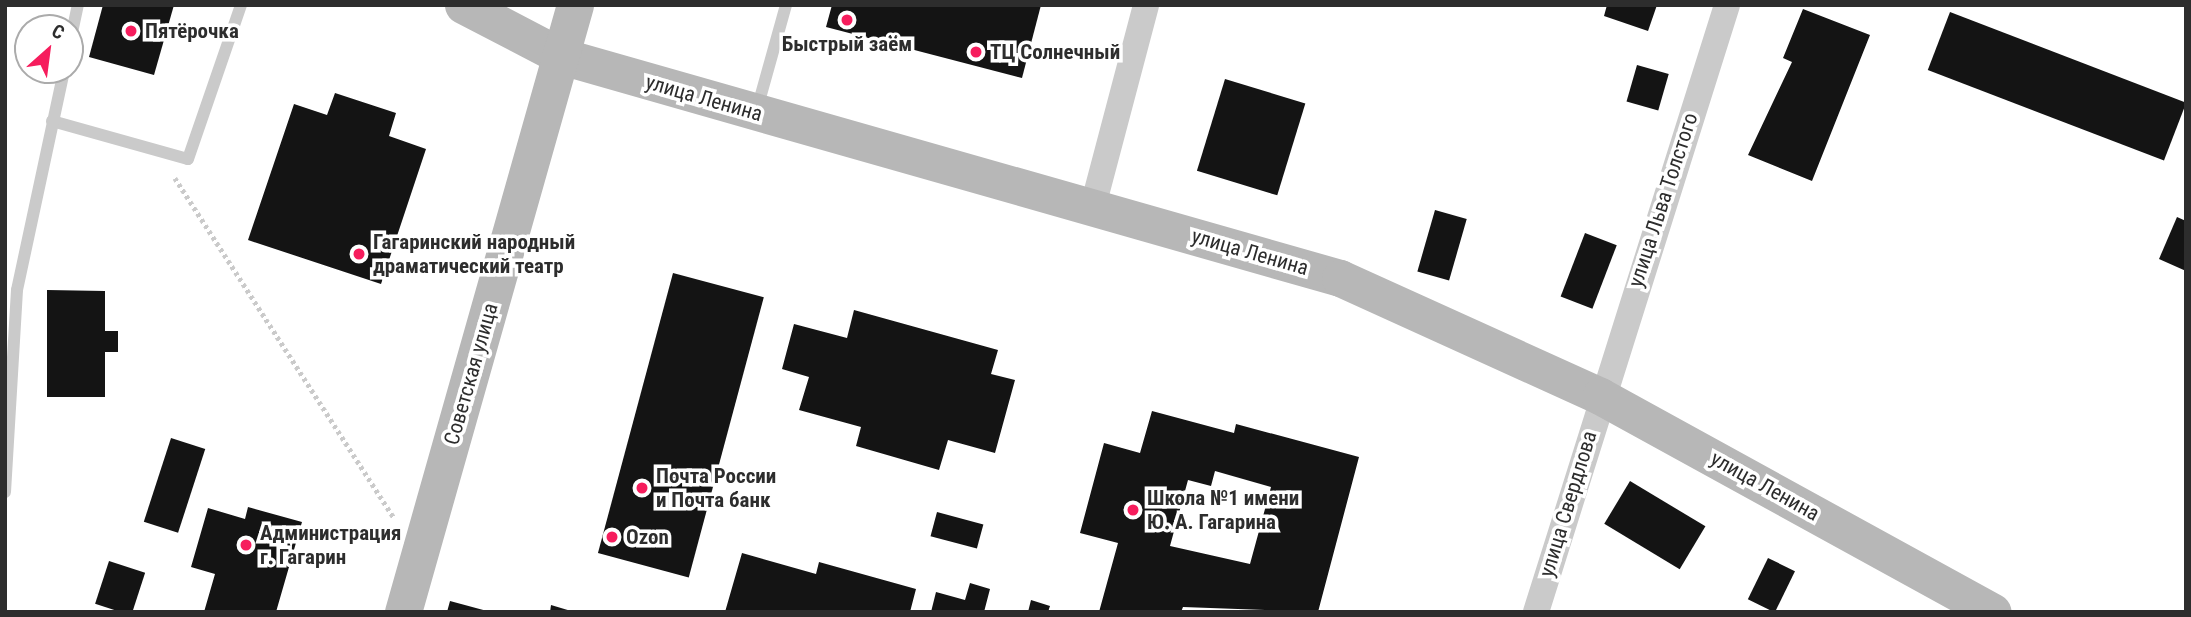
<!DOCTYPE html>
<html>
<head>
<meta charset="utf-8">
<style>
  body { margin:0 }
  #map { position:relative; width:2191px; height:617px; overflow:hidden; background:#fff; font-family:"Roboto Condensed",sans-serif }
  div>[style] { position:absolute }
  .building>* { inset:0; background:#141414; transform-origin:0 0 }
  .path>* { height:4.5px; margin-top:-2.25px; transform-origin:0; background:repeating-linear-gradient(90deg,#cacaca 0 3.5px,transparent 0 7px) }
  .lane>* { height:12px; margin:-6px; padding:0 6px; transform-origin:6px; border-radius:6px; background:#cacaca }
  .street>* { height:26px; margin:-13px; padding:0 13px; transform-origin:13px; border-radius:13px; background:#cacaca }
  .secondary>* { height:37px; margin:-18.5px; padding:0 18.5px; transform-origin:18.5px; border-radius:18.5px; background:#b7b7b7 }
  .dots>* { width:19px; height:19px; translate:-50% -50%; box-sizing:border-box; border:4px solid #fff; border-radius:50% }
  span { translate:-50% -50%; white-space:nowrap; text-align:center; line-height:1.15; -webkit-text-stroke:7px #fff; paint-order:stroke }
  .poi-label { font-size:21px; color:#2d2d2d; font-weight:700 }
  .left { translate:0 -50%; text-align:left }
  .street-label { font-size:21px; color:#2d2d2d }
  .frame { position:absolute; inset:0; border:7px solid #2d2d2d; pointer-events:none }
  .north { position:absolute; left:14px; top:14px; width:70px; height:70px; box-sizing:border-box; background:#fff; border:2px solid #ababab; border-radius:50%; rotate:28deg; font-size:19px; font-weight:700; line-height:28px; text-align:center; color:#2d2d2d }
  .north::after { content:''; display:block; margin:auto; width:24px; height:32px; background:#f61d5d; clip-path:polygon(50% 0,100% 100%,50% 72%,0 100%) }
</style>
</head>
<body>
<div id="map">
  <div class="building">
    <div style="clip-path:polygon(103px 5px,174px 5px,154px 75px,89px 57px)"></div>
    <div style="clip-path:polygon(832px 5px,1041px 5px,1022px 78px,826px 27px)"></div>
    <div style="clip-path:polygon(1607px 5px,1657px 5px,1648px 31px,1604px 16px)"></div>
    <div style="clip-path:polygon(1803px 9px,1870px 35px,1812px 181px,1748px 155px,1792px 62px,1783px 58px)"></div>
    <div style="left:1950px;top:12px;width:253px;height:62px;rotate:21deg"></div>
    <div style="left:1637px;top:65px;width:33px;height:38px;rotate:16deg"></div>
    <div style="left:1225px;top:79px;width:84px;height:96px;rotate:17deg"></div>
    <div style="clip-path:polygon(335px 93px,396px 113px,389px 136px,426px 149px,381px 284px,248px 240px,294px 104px,327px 115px)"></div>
    <div style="left:1435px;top:210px;width:33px;height:64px;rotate:16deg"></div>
    <div style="clip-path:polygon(2177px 217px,2186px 221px,2186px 271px,2159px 259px)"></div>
    <div style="left:1585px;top:233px;width:34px;height:68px;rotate:21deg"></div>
    <div style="left:673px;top:273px;width:94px;height:290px;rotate:15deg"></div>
    <div style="clip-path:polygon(47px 290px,105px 291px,105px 331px,118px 331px,118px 352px,105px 352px,105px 397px,47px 397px)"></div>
    <div style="clip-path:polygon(854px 310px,998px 350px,991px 374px,1015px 380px,995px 453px,948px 440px,939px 470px,856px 446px,861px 427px,799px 410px,809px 377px,782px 369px,794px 324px,847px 338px)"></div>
    <div style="clip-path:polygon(evenodd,1152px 411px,1234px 433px,1236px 424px,1359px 457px,1318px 612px,1183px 607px,1181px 612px,1099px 612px,1118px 543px,1080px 533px,1104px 443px,1140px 453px,1152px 411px,1215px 471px,1271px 487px,1250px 564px,1170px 546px,1188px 480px,1211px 486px,1215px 471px)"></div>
    <div style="left:171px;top:438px;width:36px;height:88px;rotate:18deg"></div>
    <div style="left:1630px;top:481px;width:88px;height:50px;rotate:31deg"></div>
    <div style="clip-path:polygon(248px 507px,302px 522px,276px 612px,204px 612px,215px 574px,191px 567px,208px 508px,245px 519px)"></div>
    <div style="left:937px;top:512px;width:48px;height:25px;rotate:15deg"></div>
    <div style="clip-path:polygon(742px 553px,816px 574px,819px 562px,916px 589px,910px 612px,725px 612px)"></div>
    <div style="left:1768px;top:558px;width:30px;height:46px;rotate:26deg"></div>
    <div style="left:109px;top:561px;width:38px;height:45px;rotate:18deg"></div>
    <div style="clip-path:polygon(970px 583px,990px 589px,984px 612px,931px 612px,936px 592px,965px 600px)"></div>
    <div style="clip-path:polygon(1031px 600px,1050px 606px,1048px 612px,1028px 612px)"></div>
    <div style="clip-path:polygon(450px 601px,487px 611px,487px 612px,447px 612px)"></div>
    <div style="clip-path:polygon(551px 605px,571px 611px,571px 612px,550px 612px)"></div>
  </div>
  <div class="path">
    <div style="left:175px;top:178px;width:404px;rotate:57.2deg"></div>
  </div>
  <div class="lane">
    <div style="left:70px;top:42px;width:38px;rotate:-78deg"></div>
    <div style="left:757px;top:109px;width:108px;rotate:-74.4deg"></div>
    <div style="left:52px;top:121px;width:141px;rotate:15.6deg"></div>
    <div style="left:188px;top:159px;width:163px;rotate:-71deg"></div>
    <div style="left:5px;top:492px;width:202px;rotate:-86.6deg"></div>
    <div style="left:17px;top:290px;width:225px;rotate:-77.9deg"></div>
  </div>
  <div class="street">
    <div style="left:1093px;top:206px;width:208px;rotate:-75.2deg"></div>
    <div style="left:1536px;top:612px;width:636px;rotate:-72.53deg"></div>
  </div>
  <div class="secondary">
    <div style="left:463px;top:5px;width:110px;rotate:27.5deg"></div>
    <div style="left:561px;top:56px;width:810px;rotate:15.91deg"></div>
    <div style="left:1340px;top:278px;width:286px;rotate:24.4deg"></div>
    <div style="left:1600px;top:396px;width:448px;rotate:28.8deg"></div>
    <div style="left:403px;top:612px;width:631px;rotate:-74.18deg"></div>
  </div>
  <div class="dots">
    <div style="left:847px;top:20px;background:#f61d5d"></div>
    <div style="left:131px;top:31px;background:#f61d5d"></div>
    <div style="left:976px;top:52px;background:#f61d5d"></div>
    <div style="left:359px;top:254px;background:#f61d5d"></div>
    <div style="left:642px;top:488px;background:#f61d5d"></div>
    <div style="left:1133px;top:510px;background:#f61d5d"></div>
    <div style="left:612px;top:537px;background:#f61d5d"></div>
    <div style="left:246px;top:545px;background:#f61d5d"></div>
  </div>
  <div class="poi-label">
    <span class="left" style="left:145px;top:31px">Пятёрочка</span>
    <span style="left:847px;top:44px">Быстрый заём</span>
    <span class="left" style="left:990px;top:52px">ТЦ Солнечный</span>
    <span class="left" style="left:373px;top:254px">Гагаринский народный<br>драматический театр</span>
    <span class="left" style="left:656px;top:488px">Почта России<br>и Почта банк</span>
    <span class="left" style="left:1147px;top:510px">Школа №1 имени<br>Ю. А. Гагарина</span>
    <span class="left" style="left:260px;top:545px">Администрация<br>г. Гагарин</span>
    <span class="left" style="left:626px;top:537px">Ozon</span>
  </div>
  <div class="street-label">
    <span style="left:704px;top:98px;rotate:16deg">улица Ленина</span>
    <span style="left:1663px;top:200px;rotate:-72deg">улица Льва Толстого</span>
    <span style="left:1250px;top:252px;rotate:16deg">улица Ленина</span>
    <span style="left:471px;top:374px;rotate:-74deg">Советская улица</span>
    <span style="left:1765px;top:486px;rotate:29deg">улица Ленина</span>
    <span style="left:1568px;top:504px;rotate:-73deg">улица Свердлова</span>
  </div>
  <div class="frame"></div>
  <div class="north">С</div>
</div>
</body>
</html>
